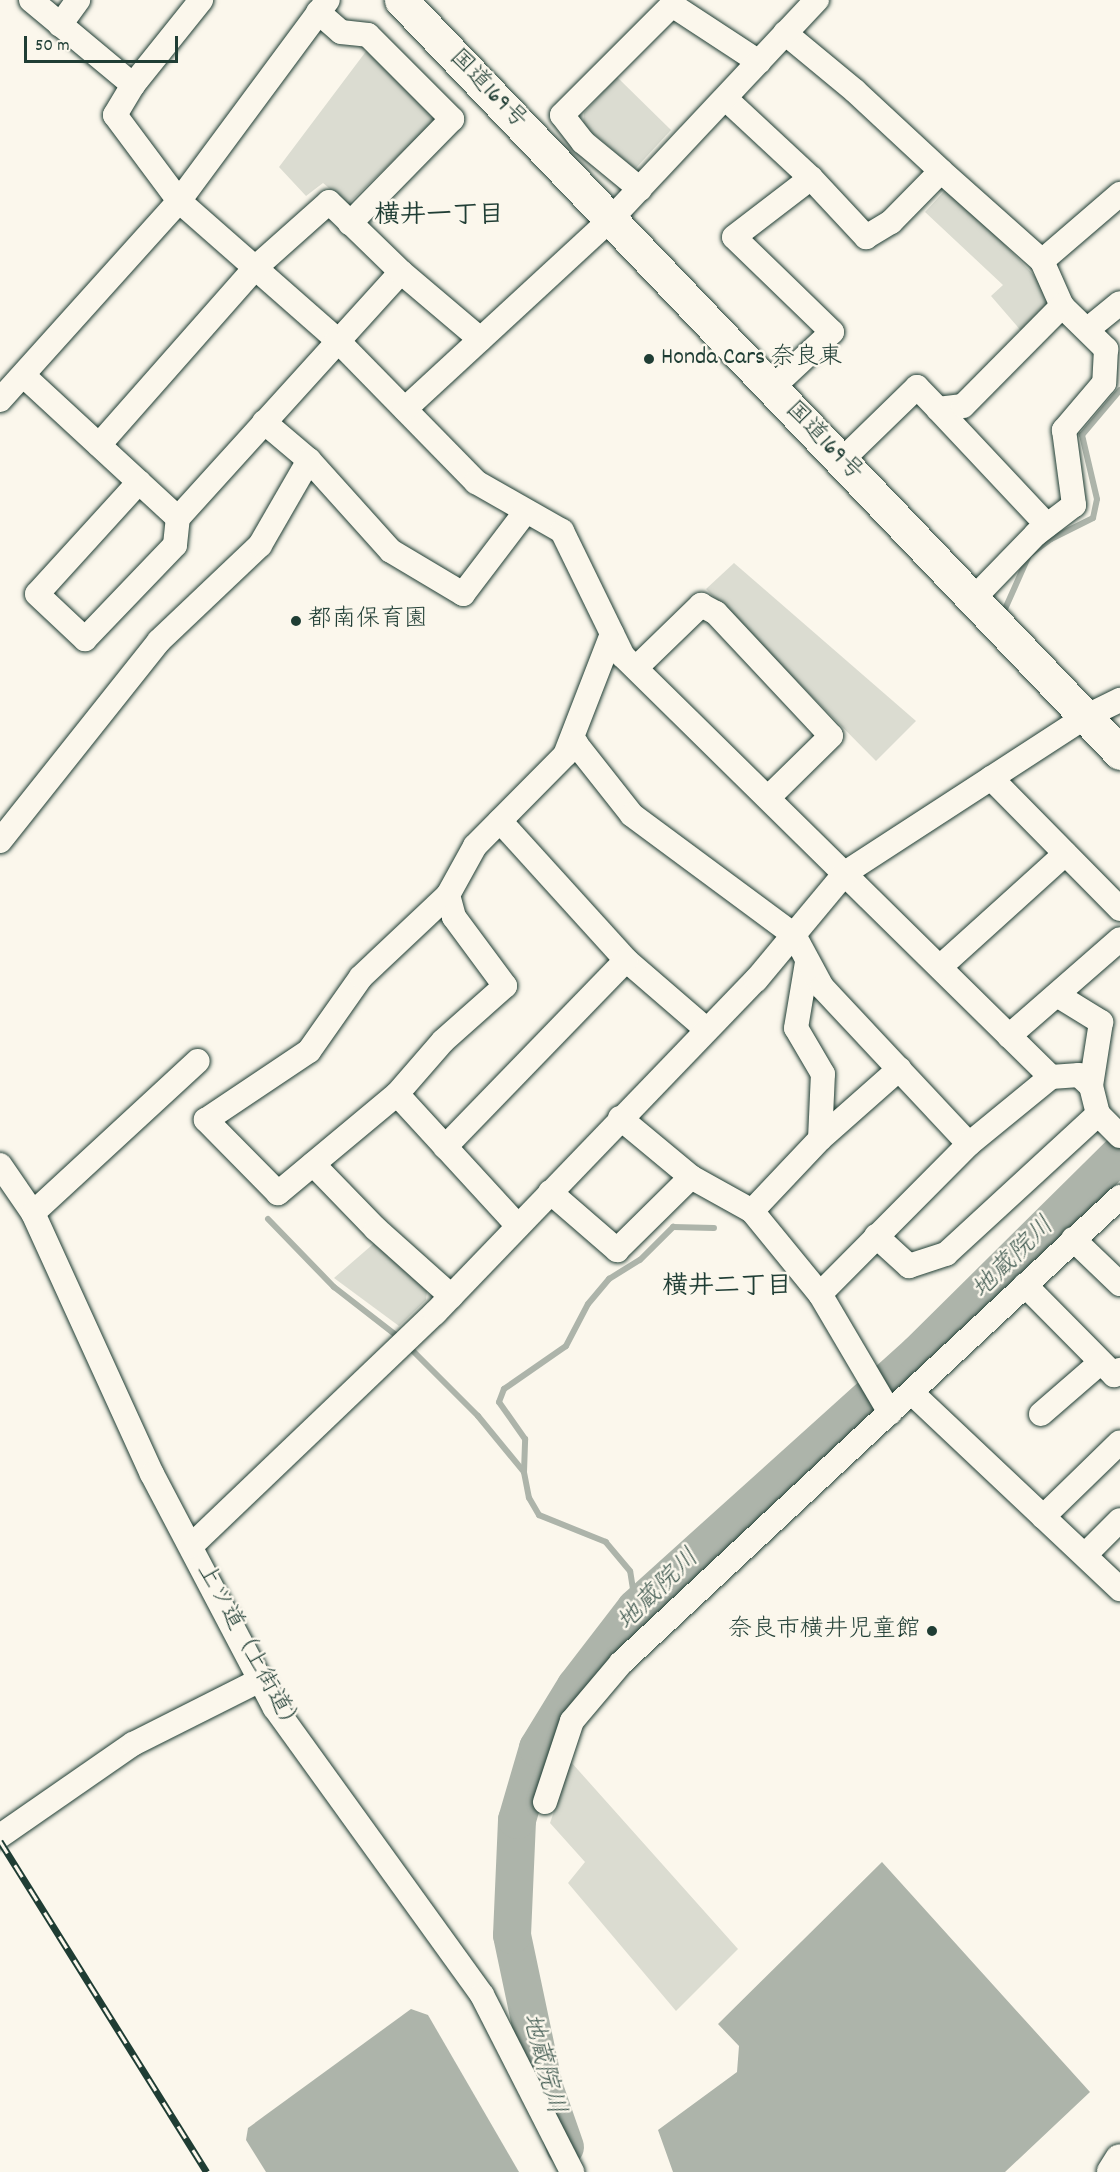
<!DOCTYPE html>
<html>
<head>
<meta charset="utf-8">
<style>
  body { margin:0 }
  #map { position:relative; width:1120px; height:2172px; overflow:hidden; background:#fbf7ec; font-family:Dekko,"Klee One",sans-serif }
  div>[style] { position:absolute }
  .green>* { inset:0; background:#dbdcd1 }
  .water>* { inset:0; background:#adb4aa }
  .stream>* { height:6px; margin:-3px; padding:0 3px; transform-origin:3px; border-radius:3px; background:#adb4aa }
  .river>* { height:38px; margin:-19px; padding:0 19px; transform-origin:19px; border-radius:19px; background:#adb4aa }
  .roads { filter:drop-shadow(0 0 2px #1f3d34) drop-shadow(0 0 2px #1f3d34) }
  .minor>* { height:24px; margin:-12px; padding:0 12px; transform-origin:12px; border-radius:12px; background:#fbf7ec }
  .tertiary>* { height:30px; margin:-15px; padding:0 15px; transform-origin:15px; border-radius:15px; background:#fbf7ec }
  .trunk>* { height:33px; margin:-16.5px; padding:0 16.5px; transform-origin:16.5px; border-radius:16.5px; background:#fbf7ec }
  .rail>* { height:7px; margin-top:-3.5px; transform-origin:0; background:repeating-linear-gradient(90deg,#fbf7ec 0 14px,#1f3d34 0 28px); box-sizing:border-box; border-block:2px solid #1f3d34 }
  .dots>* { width:16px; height:16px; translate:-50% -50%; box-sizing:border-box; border:3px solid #fbf7ec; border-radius:50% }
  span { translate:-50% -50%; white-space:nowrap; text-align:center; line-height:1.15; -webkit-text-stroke:5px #fbf7ec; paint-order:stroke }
  .street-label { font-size:24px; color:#1f3d34 }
  .poi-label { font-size:24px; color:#1f3d34 }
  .left { translate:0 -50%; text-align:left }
  .right { translate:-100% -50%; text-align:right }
  .neighbourhood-label { font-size:26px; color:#1f3d34; font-weight:700 }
  .water-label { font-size:26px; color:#425b52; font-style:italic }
  .scale { position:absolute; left:24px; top:36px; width:154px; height:27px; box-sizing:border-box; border:3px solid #1f3d34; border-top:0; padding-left:8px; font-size:18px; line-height:21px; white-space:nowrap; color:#1f3d34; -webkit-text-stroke:4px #fbf7ec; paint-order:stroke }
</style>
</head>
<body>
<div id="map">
  <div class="green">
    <div style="clip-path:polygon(367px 50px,435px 120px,348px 204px,323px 183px,306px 196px,279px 167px)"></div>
    <div style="clip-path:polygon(617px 77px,671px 130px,635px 169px,583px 125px,584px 113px)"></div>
    <div style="clip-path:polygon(949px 186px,1043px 285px,1048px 302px,1022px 332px,991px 296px,1003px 285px,925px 212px)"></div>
    <div style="clip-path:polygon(734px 563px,916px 721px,876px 761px,706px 589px)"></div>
    <div style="clip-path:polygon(379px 1239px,428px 1281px,426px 1300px,399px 1326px,334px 1278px)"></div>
    <div style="clip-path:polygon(571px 1762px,738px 1949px,676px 2011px,568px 1883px,585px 1862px,550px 1823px)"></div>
  </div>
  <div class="water">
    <div style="clip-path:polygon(882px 1862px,1090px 2092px,1005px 2172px,673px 2172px,658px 2130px,737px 2072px,739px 2046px,718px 2024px)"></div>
    <div style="clip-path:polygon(411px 2009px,428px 2015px,519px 2172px,266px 2172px,246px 2140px,248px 2128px)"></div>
  </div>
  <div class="stream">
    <div style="left:1005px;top:609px;width:59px;rotate:-66deg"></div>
    <div style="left:1029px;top:555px;width:27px;rotate:-36deg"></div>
    <div style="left:1051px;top:539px;width:47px;rotate:-26.6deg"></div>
    <div style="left:1093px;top:518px;width:19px;rotate:-78deg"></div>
    <div style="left:1097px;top:499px;width:66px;rotate:-103.2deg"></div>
    <div style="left:1082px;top:435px;width:59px;rotate:-49.8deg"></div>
    <div style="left:268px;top:1219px;width:95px;rotate:45.9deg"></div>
    <div style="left:334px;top:1287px;width:85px;rotate:37.8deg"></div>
    <div style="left:408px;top:1346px;width:99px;rotate:45deg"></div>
    <div style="left:478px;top:1416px;width:72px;rotate:50.6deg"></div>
    <div style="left:636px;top:1608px;width:37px;rotate:-99deg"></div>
    <div style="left:630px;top:1571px;width:38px;rotate:-130deg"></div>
    <div style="left:606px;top:1542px;width:72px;rotate:-158.1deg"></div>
    <div style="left:539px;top:1515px;width:20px;rotate:-120deg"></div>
    <div style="left:529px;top:1498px;width:26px;rotate:-101deg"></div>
    <div style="left:524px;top:1472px;width:33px;rotate:-88deg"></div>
    <div style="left:525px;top:1439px;width:45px;rotate:-125.1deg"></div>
    <div style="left:499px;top:1402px;width:14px;rotate:-69deg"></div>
    <div style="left:504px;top:1389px;width:75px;rotate:-34.7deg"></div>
    <div style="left:566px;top:1346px;width:47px;rotate:-62.4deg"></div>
    <div style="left:588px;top:1304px;width:33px;rotate:-50deg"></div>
    <div style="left:609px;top:1279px;width:36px;rotate:-32deg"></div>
    <div style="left:640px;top:1260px;width:47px;rotate:-45deg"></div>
    <div style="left:673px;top:1227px;width:41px;rotate:1.4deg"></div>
  </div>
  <div class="river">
    <div style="left:565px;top:2147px;width:64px;rotate:-109.3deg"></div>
    <div style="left:544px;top:2087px;width:155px;rotate:-101.9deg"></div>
    <div style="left:512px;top:1935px;width:115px;rotate:-87.5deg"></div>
    <div style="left:517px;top:1820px;width:75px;rotate:-73.7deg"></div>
    <div style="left:538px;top:1748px;width:73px;rotate:-58.5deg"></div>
    <div style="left:576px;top:1686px;width:98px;rotate:-52.4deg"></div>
    <div style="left:636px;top:1608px;width:380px;rotate:-42deg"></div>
    <div style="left:918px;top:1354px;width:284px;rotate:-44.7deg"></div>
  </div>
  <div class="roads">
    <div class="minor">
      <div style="left:31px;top:0;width:133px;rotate:39.8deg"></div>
      <div style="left:133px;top:85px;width:35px;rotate:121deg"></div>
      <div style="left:115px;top:115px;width:107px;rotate:53.3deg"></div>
      <div style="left:179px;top:201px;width:210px;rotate:41.3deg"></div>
      <div style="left:337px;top:340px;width:199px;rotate:45.6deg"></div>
      <div style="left:476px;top:482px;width:99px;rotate:29.7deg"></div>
      <div style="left:562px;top:531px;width:139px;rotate:64deg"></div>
      <div style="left:623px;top:656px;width:600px;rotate:44.53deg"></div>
      <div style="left:1051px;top:1077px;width:28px;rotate:-4deg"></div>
      <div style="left:1079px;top:1075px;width:16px;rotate:43deg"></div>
      <div style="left:1091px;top:1086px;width:29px;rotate:76deg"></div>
      <div style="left:1098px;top:1114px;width:31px;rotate:45deg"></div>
      <div style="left:318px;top:12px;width:30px;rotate:41deg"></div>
      <div style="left:341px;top:32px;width:27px;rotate:6deg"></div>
      <div style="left:368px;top:35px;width:119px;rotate:45deg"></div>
      <div style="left:452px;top:119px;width:146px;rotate:134.4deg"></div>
      <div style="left:60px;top:25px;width:31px;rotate:-54deg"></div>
      <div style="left:785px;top:33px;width:91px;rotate:39.6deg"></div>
      <div style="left:855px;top:91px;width:117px;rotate:42.9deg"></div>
      <div style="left:133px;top:85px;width:109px;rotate:-51.3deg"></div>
      <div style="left:726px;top:99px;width:116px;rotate:42.9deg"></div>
      <div style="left:811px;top:178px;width:81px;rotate:47deg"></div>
      <div style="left:866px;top:237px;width:29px;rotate:-31deg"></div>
      <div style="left:891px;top:222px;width:71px;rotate:-45.6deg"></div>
      <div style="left:941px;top:171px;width:135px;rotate:41.7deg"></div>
      <div style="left:1042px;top:261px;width:49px;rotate:66deg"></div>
      <div style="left:1062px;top:306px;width:62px;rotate:44.3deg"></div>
      <div style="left:1106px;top:349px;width:34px;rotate:93deg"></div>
      <div style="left:1104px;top:383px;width:62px;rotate:130.4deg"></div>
      <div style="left:1064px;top:430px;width:76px;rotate:82.4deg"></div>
      <div style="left:1074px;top:505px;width:48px;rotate:142.7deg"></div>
      <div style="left:1036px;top:534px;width:91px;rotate:134.1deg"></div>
      <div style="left:640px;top:189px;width:74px;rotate:-140.5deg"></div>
      <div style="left:583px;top:142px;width:34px;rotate:-128deg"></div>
      <div style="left:562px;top:115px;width:156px;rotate:-45deg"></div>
      <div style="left:672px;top:5px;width:104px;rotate:33.2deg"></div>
      <div style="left:1042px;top:261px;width:103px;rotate:-40.7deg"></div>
      <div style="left:1088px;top:329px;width:41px;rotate:-39.1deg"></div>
      <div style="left:24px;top:376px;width:209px;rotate:42.7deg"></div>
      <div style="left:178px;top:518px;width:332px;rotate:-47.8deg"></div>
      <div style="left:772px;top:388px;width:82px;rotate:-43deg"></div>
      <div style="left:832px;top:332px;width:136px;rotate:-135.9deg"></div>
      <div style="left:734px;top:237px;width:97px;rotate:-37.5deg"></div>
      <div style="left:0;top:400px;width:268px;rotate:-48deg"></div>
      <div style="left:179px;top:201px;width:250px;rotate:-53.5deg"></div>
      <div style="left:405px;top:409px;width:280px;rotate:-42.7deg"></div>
      <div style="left:611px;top:219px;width:301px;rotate:-46.8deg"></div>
      <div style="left:938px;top:409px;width:159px;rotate:46.8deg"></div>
      <div style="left:264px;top:422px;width:59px;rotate:40.2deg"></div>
      <div style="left:309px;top:460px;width:122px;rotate:48deg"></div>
      <div style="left:391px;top:551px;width:84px;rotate:30.8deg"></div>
      <div style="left:463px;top:594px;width:104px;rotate:-52.8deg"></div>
      <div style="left:99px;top:445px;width:236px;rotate:-48.6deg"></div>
      <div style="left:255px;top:268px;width:99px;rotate:-41.7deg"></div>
      <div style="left:329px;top:202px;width:100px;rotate:44.2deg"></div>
      <div style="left:401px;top:272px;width:104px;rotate:40.3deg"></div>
      <div style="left:841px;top:461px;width:106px;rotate:-44.2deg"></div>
      <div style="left:917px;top:387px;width:30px;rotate:46deg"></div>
      <div style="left:938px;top:409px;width:25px;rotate:-7deg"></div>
      <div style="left:963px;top:406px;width:141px;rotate:-45.3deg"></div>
      <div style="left:139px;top:482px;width:151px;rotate:132.3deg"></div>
      <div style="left:37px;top:594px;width:66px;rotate:43.2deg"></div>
      <div style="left:85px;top:639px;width:130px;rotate:-46.2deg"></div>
      <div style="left:175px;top:545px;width:27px;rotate:-84deg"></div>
      <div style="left:636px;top:668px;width:91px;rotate:-44.1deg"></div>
      <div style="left:701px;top:605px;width:17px;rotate:28deg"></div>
      <div style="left:716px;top:613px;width:168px;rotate:46.9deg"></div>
      <div style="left:831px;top:736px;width:88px;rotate:135.5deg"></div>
      <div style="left:565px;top:755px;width:130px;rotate:-68.8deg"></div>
      <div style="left:991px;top:778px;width:184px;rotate:45.4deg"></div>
      <div style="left:500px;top:821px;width:188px;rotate:47.8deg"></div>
      <div style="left:626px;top:960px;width:106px;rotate:40.8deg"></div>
      <div style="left:0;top:841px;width:256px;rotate:-51.5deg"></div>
      <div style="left:159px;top:641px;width:139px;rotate:-43.5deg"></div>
      <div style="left:260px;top:545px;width:98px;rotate:-60deg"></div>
      <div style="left:940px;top:967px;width:169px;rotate:-42.1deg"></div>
      <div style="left:1057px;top:995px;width:52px;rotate:31.5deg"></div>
      <div style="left:1101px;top:1022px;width:65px;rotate:98.9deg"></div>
      <div style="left:1009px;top:1036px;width:147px;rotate:-41.1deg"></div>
      <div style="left:397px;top:1094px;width:155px;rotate:140.2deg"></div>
      <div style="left:278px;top:1193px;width:103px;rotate:-134.6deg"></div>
      <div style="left:206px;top:1120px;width:124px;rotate:-33.8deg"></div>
      <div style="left:309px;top:1051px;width:90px;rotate:-54.9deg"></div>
      <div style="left:361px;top:977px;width:120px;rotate:-43.3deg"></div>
      <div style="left:620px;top:1118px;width:92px;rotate:39.7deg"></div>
      <div style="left:691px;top:1177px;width:70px;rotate:29.1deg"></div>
      <div style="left:752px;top:1211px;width:107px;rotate:50.7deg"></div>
      <div style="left:820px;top:1294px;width:138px;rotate:59.5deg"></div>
      <div style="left:820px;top:1139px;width:106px;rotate:-41.5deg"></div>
      <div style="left:445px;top:1147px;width:260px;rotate:-45.9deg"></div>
      <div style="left:313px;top:1164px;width:91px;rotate:45.9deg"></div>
      <div style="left:376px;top:1229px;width:101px;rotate:41.8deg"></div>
      <div style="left:0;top:1165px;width:58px;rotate:55.5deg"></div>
      <div style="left:33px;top:1213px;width:287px;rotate:65.5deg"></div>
      <div style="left:152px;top:1474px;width:264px;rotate:62.3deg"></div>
      <div style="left:275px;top:1708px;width:354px;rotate:54.2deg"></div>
      <div style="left:482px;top:1995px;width:199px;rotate:63deg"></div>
      <div style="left:550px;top:1192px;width:89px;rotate:40.9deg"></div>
      <div style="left:617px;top:1250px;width:104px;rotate:-44.6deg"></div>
      <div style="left:752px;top:1211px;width:99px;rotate:-46.6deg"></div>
      <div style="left:820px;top:1139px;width:65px;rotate:-87.4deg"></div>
      <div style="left:823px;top:1074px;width:53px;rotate:-120.4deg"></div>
      <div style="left:796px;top:1028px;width:67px;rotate:-80.5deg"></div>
      <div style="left:33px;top:1213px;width:224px;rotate:-42.7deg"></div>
      <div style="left:518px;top:1226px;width:179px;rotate:-132.5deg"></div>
      <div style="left:397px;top:1094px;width:70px;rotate:-49deg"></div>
      <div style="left:443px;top:1041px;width:83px;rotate:-41.6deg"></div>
      <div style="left:505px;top:986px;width:86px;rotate:-126.5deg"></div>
      <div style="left:454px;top:917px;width:23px;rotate:-105deg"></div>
      <div style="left:448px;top:895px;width:56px;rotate:-61.1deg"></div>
      <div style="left:475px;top:846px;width:144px;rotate:-45.3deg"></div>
      <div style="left:576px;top:744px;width:90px;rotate:51.7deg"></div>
      <div style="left:632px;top:815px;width:202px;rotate:36.5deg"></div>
      <div style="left:794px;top:935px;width:59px;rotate:61.7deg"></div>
      <div style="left:822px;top:987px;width:215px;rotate:46.9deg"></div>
      <div style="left:876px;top:1236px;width:45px;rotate:42.3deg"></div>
      <div style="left:909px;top:1266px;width:39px;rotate:-18deg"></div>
      <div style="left:946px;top:1254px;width:207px;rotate:-42.6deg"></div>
      <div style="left:1073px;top:1239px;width:65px;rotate:43.8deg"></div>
      <div style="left:1025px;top:1285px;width:127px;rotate:45.3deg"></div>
      <div style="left:1114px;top:1375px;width:8px;rotate:-40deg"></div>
      <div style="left:820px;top:1294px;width:211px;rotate:-45.2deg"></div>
      <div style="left:969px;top:1144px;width:106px;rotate:-39.3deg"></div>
      <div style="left:912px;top:1393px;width:286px;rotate:43.3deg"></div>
      <div style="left:1041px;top:1414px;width:79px;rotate:-40.9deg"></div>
      <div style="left:1043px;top:1517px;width:107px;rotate:-44.2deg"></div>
      <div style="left:191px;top:1546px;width:337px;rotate:-43.7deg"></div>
      <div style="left:435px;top:1313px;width:463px;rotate:-46.1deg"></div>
      <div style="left:756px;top:980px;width:139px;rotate:-50.2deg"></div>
      <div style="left:845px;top:873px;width:286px;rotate:-33deg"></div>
      <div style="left:1085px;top:717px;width:39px;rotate:-26deg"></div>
      <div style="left:1085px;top:1555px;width:49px;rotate:-45deg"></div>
      <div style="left:545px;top:1802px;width:85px;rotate:-71.6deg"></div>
      <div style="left:572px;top:1721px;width:76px;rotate:-49.8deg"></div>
      <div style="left:621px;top:1663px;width:683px;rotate:-43.04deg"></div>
      <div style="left:0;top:1836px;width:162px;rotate:-34.7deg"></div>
      <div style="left:133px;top:1744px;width:142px;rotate:-26.7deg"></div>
    </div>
    <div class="tertiary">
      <div style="left:1112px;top:2172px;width:15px;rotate:-58deg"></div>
    </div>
    <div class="trunk">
      <div style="left:401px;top:0;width:1041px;rotate:46.32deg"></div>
    </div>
  </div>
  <div class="rail">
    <div style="left:0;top:1841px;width:390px;rotate:58deg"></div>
  </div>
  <div class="dots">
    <div style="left:649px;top:359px;background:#1f3d34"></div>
    <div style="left:296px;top:621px;background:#1f3d34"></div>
    <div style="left:932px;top:1631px;background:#1f3d34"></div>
  </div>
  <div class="street-label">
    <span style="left:487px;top:90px;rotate:46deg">国道169号</span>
    <span style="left:823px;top:442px;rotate:46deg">国道169号</span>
    <span style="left:248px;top:1650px;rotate:61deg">上ツ道（上街道）</span>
  </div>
  <div class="poi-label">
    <span class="left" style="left:661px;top:359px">Honda Cars 奈良東</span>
    <span class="left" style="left:308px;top:621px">都南保育園</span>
    <span class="right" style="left:920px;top:1631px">奈良市横井児童館</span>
  </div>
  <div class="neighbourhood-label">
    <span style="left:439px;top:217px">横井一丁目</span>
    <span style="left:727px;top:1288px">横井二丁目</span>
  </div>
  <div class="water-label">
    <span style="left:1014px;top:1259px;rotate:-45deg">地蔵院川</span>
    <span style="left:659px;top:1591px;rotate:-45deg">地蔵院川</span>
    <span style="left:542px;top:2064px;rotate:75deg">地蔵院川</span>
  </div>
  <div class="scale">50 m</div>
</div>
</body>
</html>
